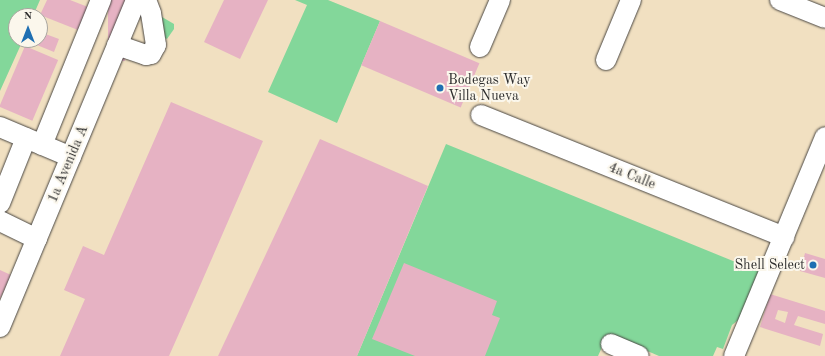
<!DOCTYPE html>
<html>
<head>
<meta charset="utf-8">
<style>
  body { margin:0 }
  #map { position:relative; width:825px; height:356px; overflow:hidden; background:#f1e0c1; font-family:"Old Standard TT",serif }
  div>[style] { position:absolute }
  .green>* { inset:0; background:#83d79a }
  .building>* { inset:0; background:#e6b2c3; transform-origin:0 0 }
  .roads { filter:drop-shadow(0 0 1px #494642) drop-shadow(0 0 1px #494642) }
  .minor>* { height:20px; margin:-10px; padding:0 10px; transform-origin:10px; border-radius:10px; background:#fff }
  .dots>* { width:11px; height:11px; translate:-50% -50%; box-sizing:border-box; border:2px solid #fbf7ec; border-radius:50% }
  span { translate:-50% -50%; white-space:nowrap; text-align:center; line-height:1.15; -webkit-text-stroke:4px #fbf7ec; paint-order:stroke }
  .poi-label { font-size:14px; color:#2b2b2b }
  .left { translate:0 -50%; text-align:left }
  .right { translate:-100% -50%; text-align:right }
  .street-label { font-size:14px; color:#2b2b2b }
  .north { position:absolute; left:8px; top:8px; width:40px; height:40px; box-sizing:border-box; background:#fbf7ec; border:1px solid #a8a59f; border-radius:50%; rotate:0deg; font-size:11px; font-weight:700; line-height:16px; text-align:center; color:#2b2b2b }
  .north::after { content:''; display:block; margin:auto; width:14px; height:18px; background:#1f6fb2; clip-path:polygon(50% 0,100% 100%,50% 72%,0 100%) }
</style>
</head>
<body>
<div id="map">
  <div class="green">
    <div style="clip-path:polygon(0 0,40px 0,33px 16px,16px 16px,16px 40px,23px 40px,0 91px)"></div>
    <div style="clip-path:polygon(295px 0,328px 0,380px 21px,337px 123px,268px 92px,307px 5px)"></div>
    <div style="clip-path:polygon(162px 17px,174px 24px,174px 29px,167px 39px,165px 38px)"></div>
    <div style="clip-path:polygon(446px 144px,760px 272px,742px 317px,732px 325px,723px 349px,717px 347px,713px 356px,659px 356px,608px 334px,598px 356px,357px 356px)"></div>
  </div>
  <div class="building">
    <div style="clip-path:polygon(47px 0,70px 0,88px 7px,78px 30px,40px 15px)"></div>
    <div style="left:108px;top:0;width:17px;height:61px"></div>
    <div style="clip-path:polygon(224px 0,268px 0,240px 59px,204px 42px)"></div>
    <div style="left:380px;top:21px;width:108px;height:48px;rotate:23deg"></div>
    <div style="clip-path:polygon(40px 32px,59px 39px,54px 52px,32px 43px,34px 40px,40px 40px)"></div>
    <div style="left:25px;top:46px;width:36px;height:66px;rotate:23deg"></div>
    <div style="clip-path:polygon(171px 102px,263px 141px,196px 295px,169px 356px,60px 356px,85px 299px,64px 290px,83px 246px,104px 255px)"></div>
    <div style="clip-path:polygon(320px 139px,428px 186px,357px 356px,218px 356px)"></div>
    <div style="clip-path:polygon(805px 253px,825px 259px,825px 278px,800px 271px)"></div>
    <div style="clip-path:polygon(404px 263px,497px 301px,492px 315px,500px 318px,485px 356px,415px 356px,372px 339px)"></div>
    <div style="clip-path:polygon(0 270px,11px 275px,0 299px)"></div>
    <div style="clip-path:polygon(evenodd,770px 294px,825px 311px,825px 324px,798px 316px,794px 325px,823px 334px,820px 346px,760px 327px,770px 294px,778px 310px,788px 312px,785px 323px,775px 319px,778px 310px)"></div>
  </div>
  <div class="roads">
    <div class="minor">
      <div style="left:780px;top:0;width:48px;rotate:21.8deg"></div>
      <div style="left:117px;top:45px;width:31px;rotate:19deg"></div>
      <div style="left:146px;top:55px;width:5px;rotate:-11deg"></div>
      <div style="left:151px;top:54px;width:10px;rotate:-61deg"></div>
      <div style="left:156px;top:45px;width:32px;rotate:-99deg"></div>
      <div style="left:151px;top:13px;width:14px;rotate:-111deg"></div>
      <div style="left:480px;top:47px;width:51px;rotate:-66.9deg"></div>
      <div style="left:606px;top:60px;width:65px;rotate:-67.4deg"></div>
      <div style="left:481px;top:115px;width:327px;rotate:21.9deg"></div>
      <div style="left:0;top:127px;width:77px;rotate:22.9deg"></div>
      <div style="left:42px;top:145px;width:157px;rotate:-67.9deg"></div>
      <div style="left:0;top:203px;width:70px;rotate:-68.2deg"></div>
      <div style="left:0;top:221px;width:41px;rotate:25.9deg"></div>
      <div style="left:0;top:327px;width:354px;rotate:-67.4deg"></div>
      <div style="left:611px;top:344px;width:30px;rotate:23deg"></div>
      <div style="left:734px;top:356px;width:237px;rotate:-67.4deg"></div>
    </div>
  </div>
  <div class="dots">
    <div style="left:440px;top:88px;background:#1f6fb2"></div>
    <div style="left:813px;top:265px;background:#1f6fb2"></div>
  </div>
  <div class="poi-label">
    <span class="left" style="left:448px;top:88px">Bodegas Way<br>Villa Nueva</span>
    <span class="right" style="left:805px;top:265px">Shell Select</span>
  </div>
  <div class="street-label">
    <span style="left:68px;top:164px;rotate:-67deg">1a Avenida A</span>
    <span style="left:632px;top:176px;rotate:22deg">4a Calle</span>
  </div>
  <div class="north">N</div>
</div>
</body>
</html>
